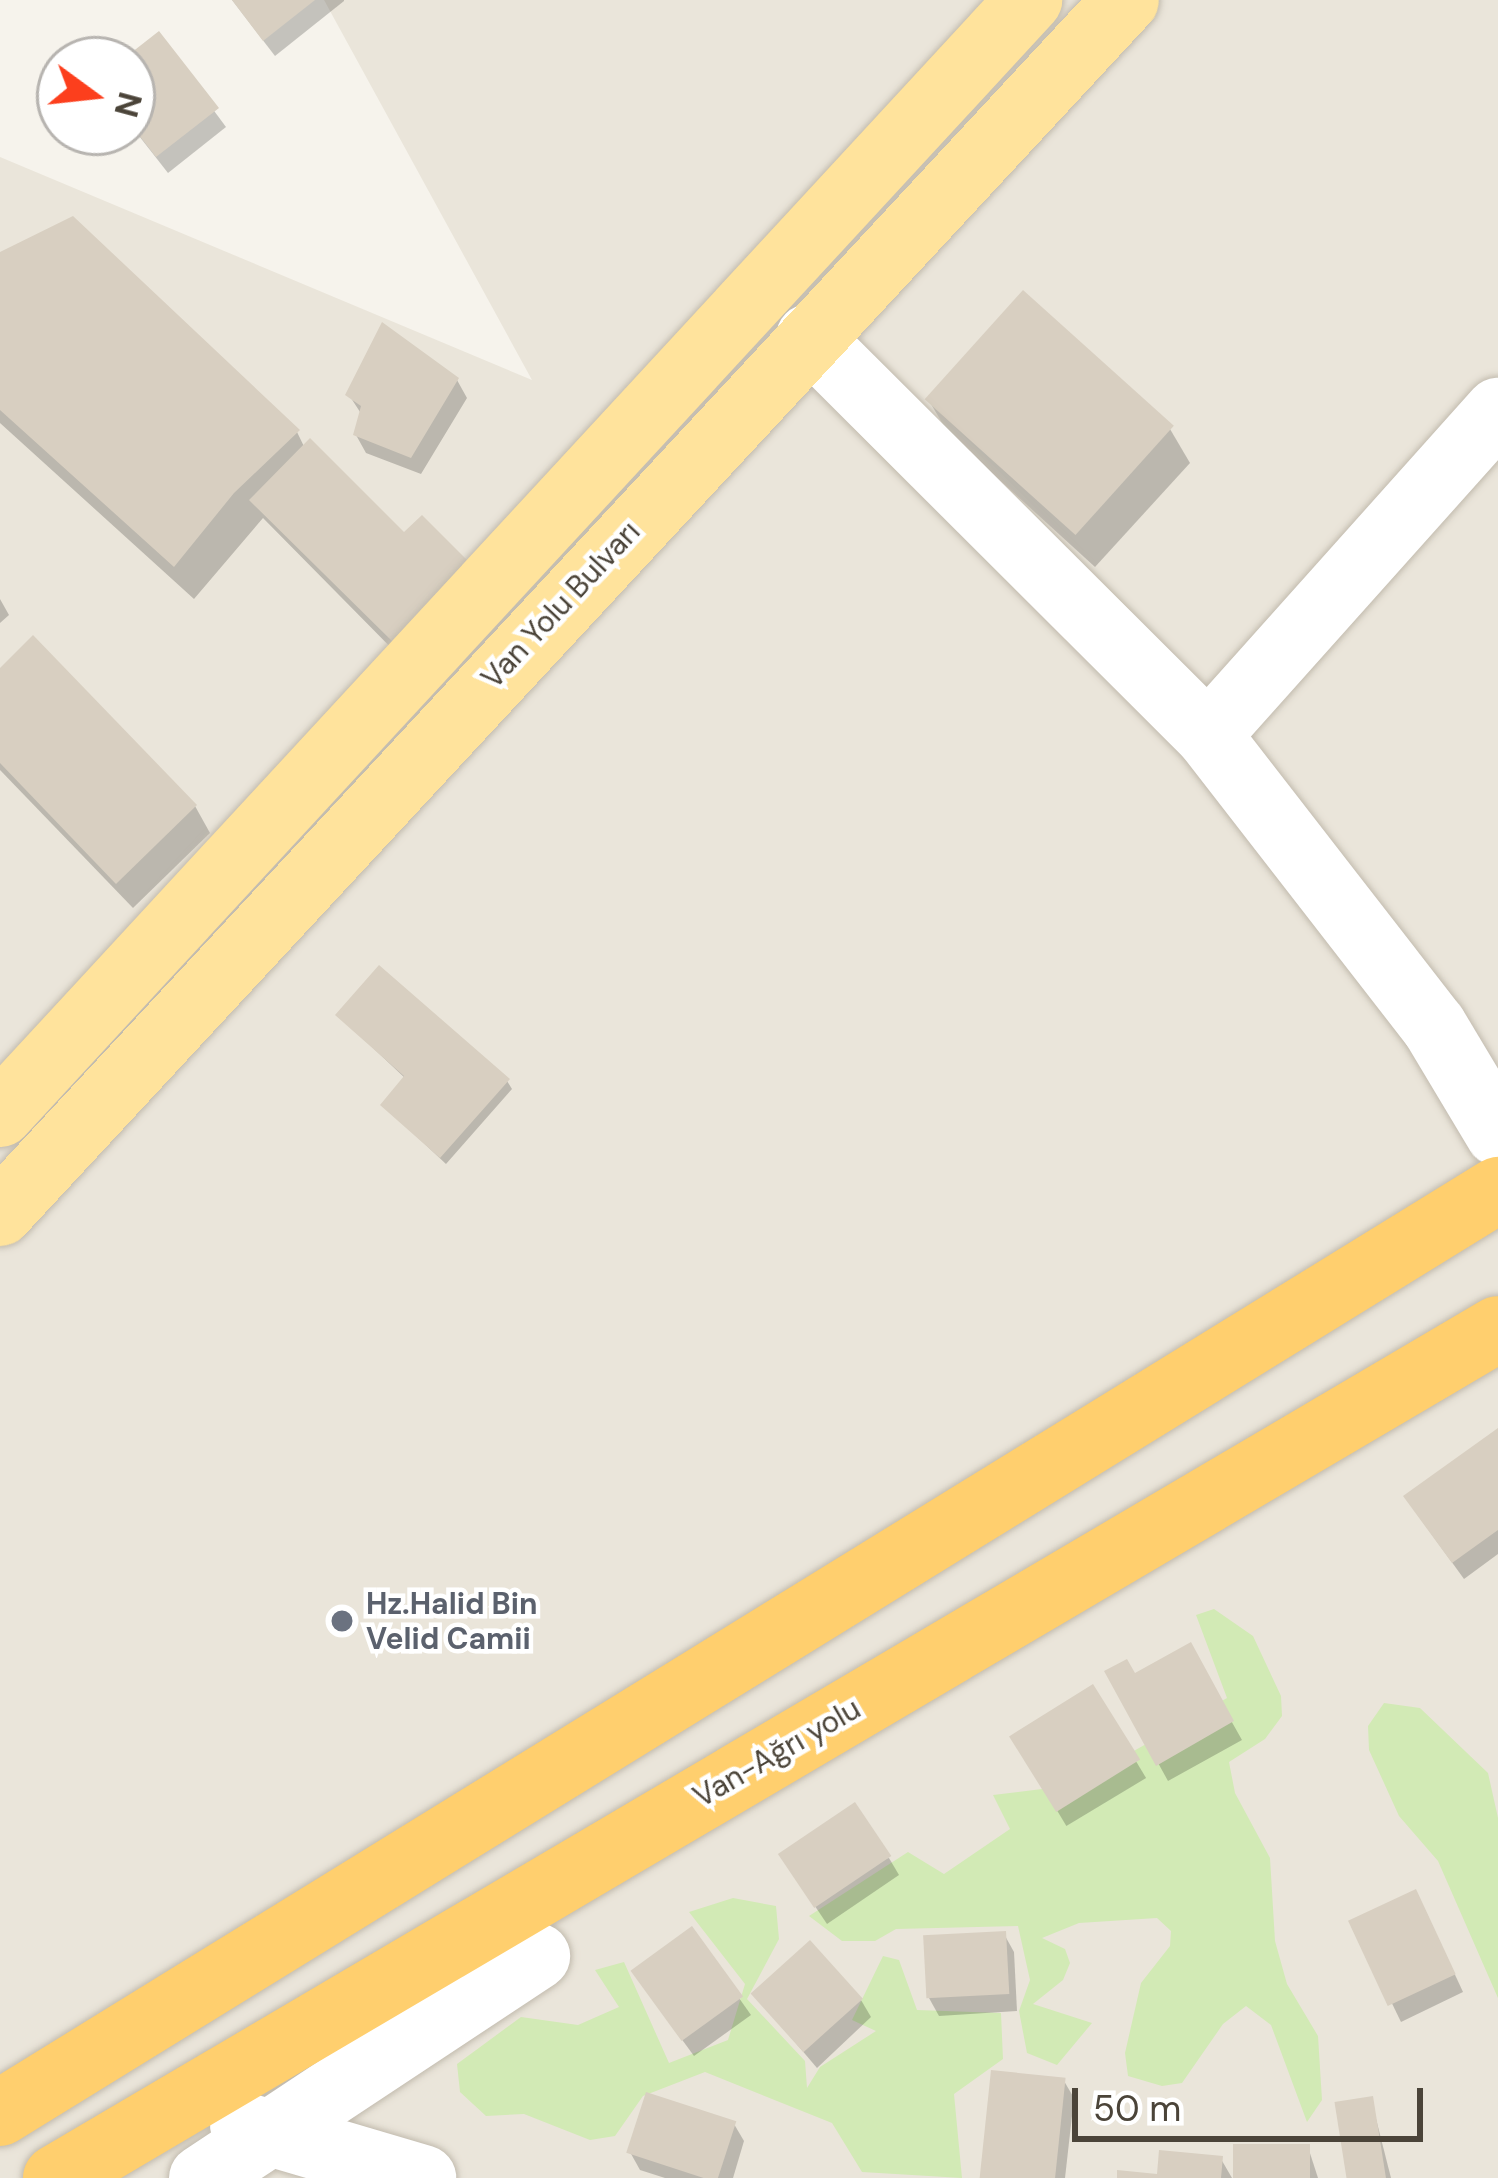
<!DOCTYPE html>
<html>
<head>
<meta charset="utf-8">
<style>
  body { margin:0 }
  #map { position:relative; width:1498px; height:2178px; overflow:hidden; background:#f6f3ec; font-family:"DM Sans",sans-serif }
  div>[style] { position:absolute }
  .residential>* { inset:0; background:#eae5da }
  .green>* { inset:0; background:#d2eab5 }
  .shadow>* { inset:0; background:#0003; transform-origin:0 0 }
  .building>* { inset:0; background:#d8cfc1; transform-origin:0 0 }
  .roads { filter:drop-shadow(0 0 3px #c2bbae) drop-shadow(0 0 3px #c2bbae) }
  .minor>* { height:66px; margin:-33px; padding:0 33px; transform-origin:33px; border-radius:33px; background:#fff }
  .major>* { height:66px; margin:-33px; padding:0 33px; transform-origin:33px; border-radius:33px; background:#ffe39c }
  .highway>* { height:66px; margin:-33px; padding:0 33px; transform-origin:33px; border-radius:33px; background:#ffcf6e }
  .dots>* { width:33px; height:33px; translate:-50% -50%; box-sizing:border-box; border:6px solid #fff; border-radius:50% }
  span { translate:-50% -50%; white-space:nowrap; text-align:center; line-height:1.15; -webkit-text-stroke:9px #fff; paint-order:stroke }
  .street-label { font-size:30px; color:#4b4439 }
  .worship-label { font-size:30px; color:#5b616d; font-weight:700 }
  .left { translate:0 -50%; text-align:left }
  .north { position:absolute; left:36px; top:36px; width:120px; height:120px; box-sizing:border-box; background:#fff; border:3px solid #b7b4b0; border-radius:50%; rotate:105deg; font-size:33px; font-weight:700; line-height:48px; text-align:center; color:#4b4439 }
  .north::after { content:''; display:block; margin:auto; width:42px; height:54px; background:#fc3f1d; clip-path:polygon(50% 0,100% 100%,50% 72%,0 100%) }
  .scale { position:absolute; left:1072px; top:2088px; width:351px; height:54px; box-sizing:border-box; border:6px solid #4b4439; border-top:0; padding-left:15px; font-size:36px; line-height:42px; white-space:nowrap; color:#4b4439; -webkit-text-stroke:9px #fff; paint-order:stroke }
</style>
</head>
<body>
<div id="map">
  <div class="residential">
    <div style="clip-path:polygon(324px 0,1498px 0,1498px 2178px,0 2178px,0 157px,532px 380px)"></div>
  </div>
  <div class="green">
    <div style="clip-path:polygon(1214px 1609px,1253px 1636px,1281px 1696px,1282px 1716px,1265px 1739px,1229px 1762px,1235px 1793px,1270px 1858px,1275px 1941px,1287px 1984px,1318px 2036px,1322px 2100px,1307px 2122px,1271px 2025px,1246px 2006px,1223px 2024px,1182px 2083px,1162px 2086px,1128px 2076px,1125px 2053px,1141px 1983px,1170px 1946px,1171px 1931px,1157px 1918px,1079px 1923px,1042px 1938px,1065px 1949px,1070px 1963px,1063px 1980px,1033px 2004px,1092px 2023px,1057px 2065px,1027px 2053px,1019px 2011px,1030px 1980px,1018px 1926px,896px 1929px,875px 1941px,842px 1941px,809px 1916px,908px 1852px,944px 1874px,1010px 1829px,993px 1795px,1074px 1785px,1227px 1698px,1196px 1615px)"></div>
    <div style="clip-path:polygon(1384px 1703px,1420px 1708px,1488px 1773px,1498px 1818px,1498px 1998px,1438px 1861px,1399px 1816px,1369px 1750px,1368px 1726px)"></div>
    <div style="clip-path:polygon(733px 1898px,776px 1906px,779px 1939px,747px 1999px,805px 2061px,807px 2088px,820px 2067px,876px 2031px,852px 2020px,883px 1956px,899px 1960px,917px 2010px,1001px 2013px,1003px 2059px,954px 2094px,962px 2178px,862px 2172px,832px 2123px,705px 2072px,643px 2096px,615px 2136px,590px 2140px,524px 2114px,486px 2116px,460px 2092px,457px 2064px,521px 2017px,578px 2025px,619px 2007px,595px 1970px,624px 1962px,669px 2063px,728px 2040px,745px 1984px,689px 1912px)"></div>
  </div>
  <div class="shadow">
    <div style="clip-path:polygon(232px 0,344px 0,344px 1px,275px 56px)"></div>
    <div style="clip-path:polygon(158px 35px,226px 127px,168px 173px,132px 127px,127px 60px)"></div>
    <div style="clip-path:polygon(0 257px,297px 432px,412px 669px,263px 518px,194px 599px,0 423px)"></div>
    <div style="clip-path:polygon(457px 380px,467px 398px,421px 474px,366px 453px,356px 435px,362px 415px,349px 395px)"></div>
    <div style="clip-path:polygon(928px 399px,1170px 429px,1190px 463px,1095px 567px,948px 433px)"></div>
    <div style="clip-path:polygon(0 599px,9px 615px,0 623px)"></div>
    <div style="clip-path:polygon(0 672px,195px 806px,210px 833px,133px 908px,0 770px)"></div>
    <div style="clip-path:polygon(339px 1016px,507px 1081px,512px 1089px,446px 1164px,383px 1105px,406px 1079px)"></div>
    <div style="clip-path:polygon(1498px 1431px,1498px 1554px,1464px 1579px,1417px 1514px)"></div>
    <div style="clip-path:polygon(1189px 1646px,1242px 1740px,1168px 1781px,1108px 1672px,1134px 1677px)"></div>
    <div style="left:1092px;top:1688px;width:105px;height:93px;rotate:59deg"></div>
    <div style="clip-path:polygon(889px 1858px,899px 1875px,827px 1924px,792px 1872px)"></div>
    <div style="clip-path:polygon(1425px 1910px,1463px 1992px,1401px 2022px,1353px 1923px)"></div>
    <div style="clip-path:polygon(691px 1930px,751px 2015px,694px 2056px,645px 1989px)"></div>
    <div style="clip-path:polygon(1004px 1934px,1014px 1952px,1017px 2011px,939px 2016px,929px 1998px)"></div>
    <div style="clip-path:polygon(755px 1995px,861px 2000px,871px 2017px,817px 2068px)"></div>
    <div style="clip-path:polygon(1064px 2081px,1074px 2098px,1065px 2178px,981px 2178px)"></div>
    <div style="clip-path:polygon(1371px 2099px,1391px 2178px,1350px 2178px)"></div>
    <div style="clip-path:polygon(734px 2124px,744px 2141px,733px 2178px,665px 2178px,640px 2170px,630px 2152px)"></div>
    <div style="clip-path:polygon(1308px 2147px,1318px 2178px,1236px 2178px)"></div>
    <div style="clip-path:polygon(1221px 2159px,1232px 2178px,1120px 2178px,1159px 2177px)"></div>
  </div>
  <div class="building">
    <div style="clip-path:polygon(232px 0,315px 0,263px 41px)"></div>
    <div style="clip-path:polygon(159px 31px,219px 108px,156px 157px,132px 126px,132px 60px,122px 60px)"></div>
    <div style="clip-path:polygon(73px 216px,300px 430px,234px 493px,174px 567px,0 410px,0 252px)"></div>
    <div style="left:1023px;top:290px;width:203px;height:147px;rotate:42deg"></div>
    <div style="clip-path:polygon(382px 322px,459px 378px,411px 458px,353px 435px,361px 406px,345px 395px)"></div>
    <div style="clip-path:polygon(310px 438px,404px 532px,422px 515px,473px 566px,396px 645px,249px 500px)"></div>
    <div style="clip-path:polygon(33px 635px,197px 805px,116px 884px,0 763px,0 668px)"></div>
    <div style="clip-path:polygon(379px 965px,510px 1079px,440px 1158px,380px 1105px,404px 1076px,335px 1015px)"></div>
    <div style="clip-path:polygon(1498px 1428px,1498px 1530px,1452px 1563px,1403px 1496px)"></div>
    <div style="clip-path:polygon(1191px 1642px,1234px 1721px,1156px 1766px,1104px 1671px,1127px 1659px,1135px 1673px)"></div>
    <div style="left:1093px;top:1684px;width:89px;height:99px;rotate:58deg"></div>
    <div style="left:855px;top:1802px;width:65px;height:93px;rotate:56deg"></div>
    <div style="left:1416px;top:1889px;width:94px;height:75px;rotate:65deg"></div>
    <div style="left:692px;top:1926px;width:87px;height:76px;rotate:54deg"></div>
    <div style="left:1006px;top:1931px;width:63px;height:83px;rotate:87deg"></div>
    <div style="left:810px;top:1940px;width:79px;height:80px;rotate:48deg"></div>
    <div style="left:991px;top:2070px;width:75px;height:109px;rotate:6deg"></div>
    <div style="left:646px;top:2092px;width:95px;height:64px;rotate:18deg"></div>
    <div style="left:1373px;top:2096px;width:83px;height:39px;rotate:81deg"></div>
    <div style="left:1233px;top:2144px;width:77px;height:34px"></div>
    <div style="clip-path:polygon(1159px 2150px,1223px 2156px,1221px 2178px,1117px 2178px,1117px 2170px,1157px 2174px)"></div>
  </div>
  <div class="roads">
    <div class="minor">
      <div style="left:809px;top:337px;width:564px;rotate:44.93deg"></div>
      <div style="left:1208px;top:735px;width:368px;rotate:52.2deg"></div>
      <div style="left:1434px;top:1026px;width:125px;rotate:59.1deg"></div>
      <div style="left:1208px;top:735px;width:435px;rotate:-48.2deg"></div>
      <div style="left:243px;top:2125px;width:188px;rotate:16.4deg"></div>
      <div style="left:202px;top:2178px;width:402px;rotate:-33.5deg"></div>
    </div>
    <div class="major">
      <div style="left:0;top:1114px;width:1517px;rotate:-47.27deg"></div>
      <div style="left:0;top:1213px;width:1655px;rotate:-47.13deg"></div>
    </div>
    <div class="highway">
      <div style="left:0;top:2113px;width:1760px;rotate:-31.64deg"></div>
      <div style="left:56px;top:2178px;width:1673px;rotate:-30.49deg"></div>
    </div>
  </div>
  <div class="dots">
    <div style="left:342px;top:1621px;background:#6b7280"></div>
  </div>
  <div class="street-label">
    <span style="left:561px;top:605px;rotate:-47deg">Van Yolu Bulvarı</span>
    <span style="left:777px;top:1753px;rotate:-30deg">Van-Ağrı yolu</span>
  </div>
  <div class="worship-label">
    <span class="left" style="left:366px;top:1621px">Hz.Halid Bin<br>Velid Camii</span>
  </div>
  <div class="north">N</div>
  <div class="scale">50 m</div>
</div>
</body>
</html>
